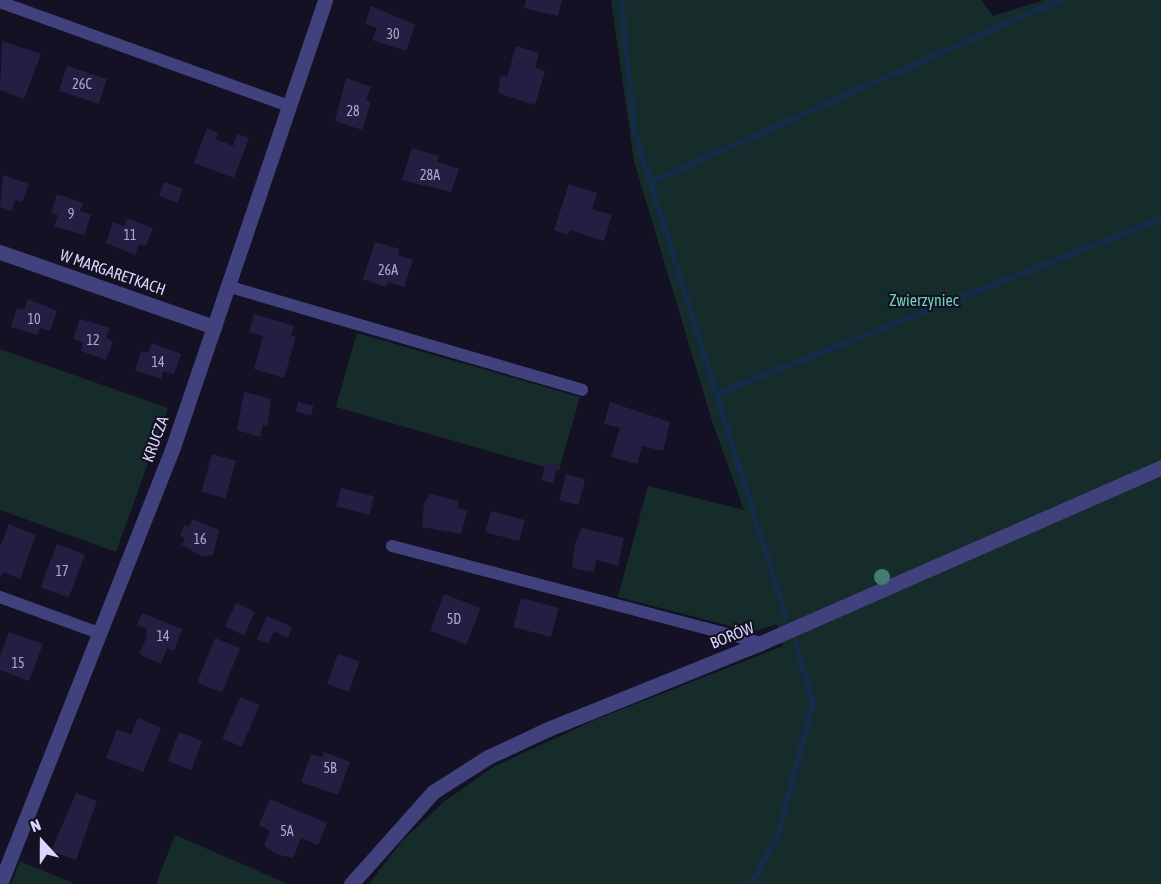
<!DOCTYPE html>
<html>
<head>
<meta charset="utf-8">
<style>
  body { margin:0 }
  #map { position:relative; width:1161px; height:884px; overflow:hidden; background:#131123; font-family:"Asap Condensed",sans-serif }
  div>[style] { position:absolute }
  .green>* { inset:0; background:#152c2a; transform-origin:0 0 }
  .stream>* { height:6px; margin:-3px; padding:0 3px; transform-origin:3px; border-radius:3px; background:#152c48 }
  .building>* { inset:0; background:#241f42; transform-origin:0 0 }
  .lane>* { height:12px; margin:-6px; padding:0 6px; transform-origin:6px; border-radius:6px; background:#41427d }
  .street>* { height:15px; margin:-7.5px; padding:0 7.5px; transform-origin:7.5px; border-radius:7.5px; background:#41427d }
  .trees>* { width:16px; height:16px; margin:-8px; border-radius:50%; background:#437c72 }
  span { translate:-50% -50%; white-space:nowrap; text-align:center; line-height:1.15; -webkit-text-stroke:4.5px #131123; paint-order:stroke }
  .number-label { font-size:14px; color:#aca9cd }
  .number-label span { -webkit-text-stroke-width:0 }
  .street-label { font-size:16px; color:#d9d7fb }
  .park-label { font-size:16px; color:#6bd3b3 }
  .north { position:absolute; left:12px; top:812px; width:60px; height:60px; -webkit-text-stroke:4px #131123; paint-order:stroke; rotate:339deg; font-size:16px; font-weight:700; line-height:24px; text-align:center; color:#d9d7fb }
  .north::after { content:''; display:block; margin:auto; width:21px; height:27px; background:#d9d7fb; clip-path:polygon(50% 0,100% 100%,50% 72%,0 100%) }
</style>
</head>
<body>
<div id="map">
  <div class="green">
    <div style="clip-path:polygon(611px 0,981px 0,993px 16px,1044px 0,1161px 0,1161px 884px,369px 884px,402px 841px,445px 801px,493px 767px,597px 719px,783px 646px,777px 624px,753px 632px,618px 597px,648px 486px,744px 510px,712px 421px,634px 161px)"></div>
    <div style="left:357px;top:333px;width:232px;height:77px;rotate:16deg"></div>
    <div style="clip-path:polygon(0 349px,168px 408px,116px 552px,0 510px)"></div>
    <div style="clip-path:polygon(175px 835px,288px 884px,156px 884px)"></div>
    <div style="clip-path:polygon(20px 861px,75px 884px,11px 884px)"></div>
  </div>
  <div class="stream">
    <div style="left:621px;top:0;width:134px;rotate:84deg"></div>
    <div style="left:635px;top:133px;width:507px;rotate:72.67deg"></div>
    <div style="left:651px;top:182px;width:448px;rotate:-24deg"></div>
    <div style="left:716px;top:394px;width:478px;rotate:-21.5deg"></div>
    <div style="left:751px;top:884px;width:55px;rotate:-60.6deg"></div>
    <div style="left:778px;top:836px;width:138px;rotate:-75.3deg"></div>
    <div style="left:813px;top:703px;width:61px;rotate:-106.1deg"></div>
  </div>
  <div class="building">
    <div style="clip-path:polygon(526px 0,562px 0,558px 16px,524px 8px)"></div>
    <div style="clip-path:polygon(371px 6px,415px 25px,406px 51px,372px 40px,377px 28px,365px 24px)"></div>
    <div style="clip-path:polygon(2px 41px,41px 54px,24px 99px,0 90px)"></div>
    <div style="clip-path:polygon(516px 46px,539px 53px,535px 68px,545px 71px,535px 105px,498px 93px,501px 75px,507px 77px)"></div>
    <div style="left:67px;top:66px;width:42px;height:26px;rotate:18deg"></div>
    <div style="clip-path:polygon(346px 78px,371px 87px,366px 100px,371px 102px,362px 130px,335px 121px)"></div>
    <div style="clip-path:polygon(207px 128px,218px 133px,216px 139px,233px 146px,237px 134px,249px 138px,234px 178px,194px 163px)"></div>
    <div style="clip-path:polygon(412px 148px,439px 156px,437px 162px,459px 169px,451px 192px,402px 180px)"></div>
    <div style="clip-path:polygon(3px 175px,29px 184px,22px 202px,15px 200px,12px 211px,0 207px)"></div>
    <div style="left:164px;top:182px;width:20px;height:15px;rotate:20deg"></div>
    <div style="clip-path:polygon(569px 184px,597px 193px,592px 209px,612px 215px,604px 241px,570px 230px,568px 235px,554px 230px)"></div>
    <div style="clip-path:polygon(57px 194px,83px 203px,80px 211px,91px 215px,84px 235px,54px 226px,58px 215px,51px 213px)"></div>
    <div style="clip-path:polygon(127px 218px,153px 228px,146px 246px,139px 244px,135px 255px,106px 243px,113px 222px,124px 226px)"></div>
    <div style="clip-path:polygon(375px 242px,400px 249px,398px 255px,413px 260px,404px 287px,388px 282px,386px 287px,363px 279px)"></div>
    <div style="clip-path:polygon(28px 299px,57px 311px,50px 331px,40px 328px,37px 335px,11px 327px,17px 308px,24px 310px)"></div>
    <div style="clip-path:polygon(254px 314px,294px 326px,291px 335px,296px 337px,284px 378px,254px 369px,263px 336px,249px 332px)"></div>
    <div style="clip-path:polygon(80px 319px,110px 328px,106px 338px,113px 341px,106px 360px,81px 351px,83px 343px,73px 339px)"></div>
    <div style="clip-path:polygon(152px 343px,181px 354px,174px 374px,163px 371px,161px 379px,135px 370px,141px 351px,148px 353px)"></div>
    <div style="clip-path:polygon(244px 392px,271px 399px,267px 426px,263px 425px,260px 437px,237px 430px)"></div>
    <div style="left:298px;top:402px;width:16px;height:10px;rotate:14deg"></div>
    <div style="clip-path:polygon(610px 402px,670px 422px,663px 451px,642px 446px,637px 464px,611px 457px,620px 428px,604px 424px)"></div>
    <div style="left:212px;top:454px;width:25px;height:39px;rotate:16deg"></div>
    <div style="left:546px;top:462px;width:12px;height:19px;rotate:14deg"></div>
    <div style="left:566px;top:474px;width:20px;height:27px;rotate:15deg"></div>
    <div style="left:341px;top:488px;width:34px;height:19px;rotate:14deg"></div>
    <div style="clip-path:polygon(430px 494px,459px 501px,457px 508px,467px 511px,461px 534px,422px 527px,424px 503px)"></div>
    <div style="left:491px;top:511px;width:35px;height:22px;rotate:15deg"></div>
    <div style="clip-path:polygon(192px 519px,219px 530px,213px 555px,201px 556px,182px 545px,185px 538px,180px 536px,184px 525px,189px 527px)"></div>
    <div style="clip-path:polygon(9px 524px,36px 535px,20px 579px,3px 572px,0 578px,0 547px)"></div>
    <div style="clip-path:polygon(582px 528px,624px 538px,618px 566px,596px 560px,594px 572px,572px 568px,575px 544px)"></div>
    <div style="left:57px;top:544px;width:30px;height:46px;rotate:21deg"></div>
    <div style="left:444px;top:594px;width:39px;height:39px;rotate:21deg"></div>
    <div style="left:521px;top:598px;width:39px;height:30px;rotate:15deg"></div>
    <div style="left:236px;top:603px;width:21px;height:26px;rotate:25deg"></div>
    <div style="clip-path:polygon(142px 613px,182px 629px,174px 651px,167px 648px,161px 664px,139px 654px,146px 639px,147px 629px,137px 625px)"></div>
    <div style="clip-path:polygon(267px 616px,292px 627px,288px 638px,274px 631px,268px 644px,257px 639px)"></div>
    <div style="clip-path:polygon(9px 632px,43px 644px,29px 681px,0 670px,0 656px)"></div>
    <div style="left:215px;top:638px;width:27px;height:48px;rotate:22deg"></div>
    <div style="left:338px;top:654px;width:23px;height:32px;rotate:20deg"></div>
    <div style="left:240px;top:697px;width:21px;height:45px;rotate:23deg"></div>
    <div style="clip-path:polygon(138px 718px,161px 728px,143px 772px,106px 758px,117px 729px,131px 735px)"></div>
    <div style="left:179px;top:732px;width:25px;height:31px;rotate:21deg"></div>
    <div style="clip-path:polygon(324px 752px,350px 762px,338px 795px,301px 782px,311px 754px,322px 757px)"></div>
    <div style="clip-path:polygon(76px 793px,97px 801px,76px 860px,51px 851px)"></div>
    <div style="clip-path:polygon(270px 799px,327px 823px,318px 845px,301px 838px,293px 858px,276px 854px,264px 846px,270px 831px,259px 825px)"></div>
  </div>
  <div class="lane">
    <div style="left:0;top:2px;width:307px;rotate:19.8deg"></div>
    <div style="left:227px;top:286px;width:370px;rotate:16.3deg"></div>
    <div style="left:392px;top:546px;width:382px;rotate:14.7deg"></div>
    <div style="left:0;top:597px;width:105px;rotate:20deg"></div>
  </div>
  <div class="street">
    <div style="left:0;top:252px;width:227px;rotate:19.3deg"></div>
    <div style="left:0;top:884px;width:470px;rotate:-68.4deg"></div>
    <div style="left:173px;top:447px;width:472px;rotate:-71.2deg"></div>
    <div style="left:351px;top:884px;width:123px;rotate:-48.3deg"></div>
    <div style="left:433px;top:792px;width:65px;rotate:-32.5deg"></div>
    <div style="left:488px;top:757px;width:66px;rotate:-25deg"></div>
    <div style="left:548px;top:729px;width:230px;rotate:-22deg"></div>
    <div style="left:761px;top:643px;width:437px;rotate:-23.7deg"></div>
  </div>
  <div class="trees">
    <div style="left:882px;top:577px"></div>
  </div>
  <div class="number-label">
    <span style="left:393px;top:34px">30</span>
    <span style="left:82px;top:84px">26C</span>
    <span style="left:353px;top:111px">28</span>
    <span style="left:430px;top:175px">28A</span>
    <span style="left:71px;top:214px">9</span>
    <span style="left:130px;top:235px">11</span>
    <span style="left:388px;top:270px">26A</span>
    <span style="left:34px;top:319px">10</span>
    <span style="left:93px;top:340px">12</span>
    <span style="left:158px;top:362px">14</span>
    <span style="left:200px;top:539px">16</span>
    <span style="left:62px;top:571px">17</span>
    <span style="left:454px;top:619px">5D</span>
    <span style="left:163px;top:636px">14</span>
    <span style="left:18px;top:663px">15</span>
    <span style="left:330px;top:768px">5B</span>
    <span style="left:287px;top:831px">5A</span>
  </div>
  <div class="street-label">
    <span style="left:113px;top:272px;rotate:19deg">W MARGARETKACH</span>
    <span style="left:155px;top:439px;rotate:-70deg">KRUCZA</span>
    <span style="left:732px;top:635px;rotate:-22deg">BORÓW</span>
  </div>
  <div class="park-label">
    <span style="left:924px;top:300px">Zwierzyniec</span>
  </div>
  <div class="north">N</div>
</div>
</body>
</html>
